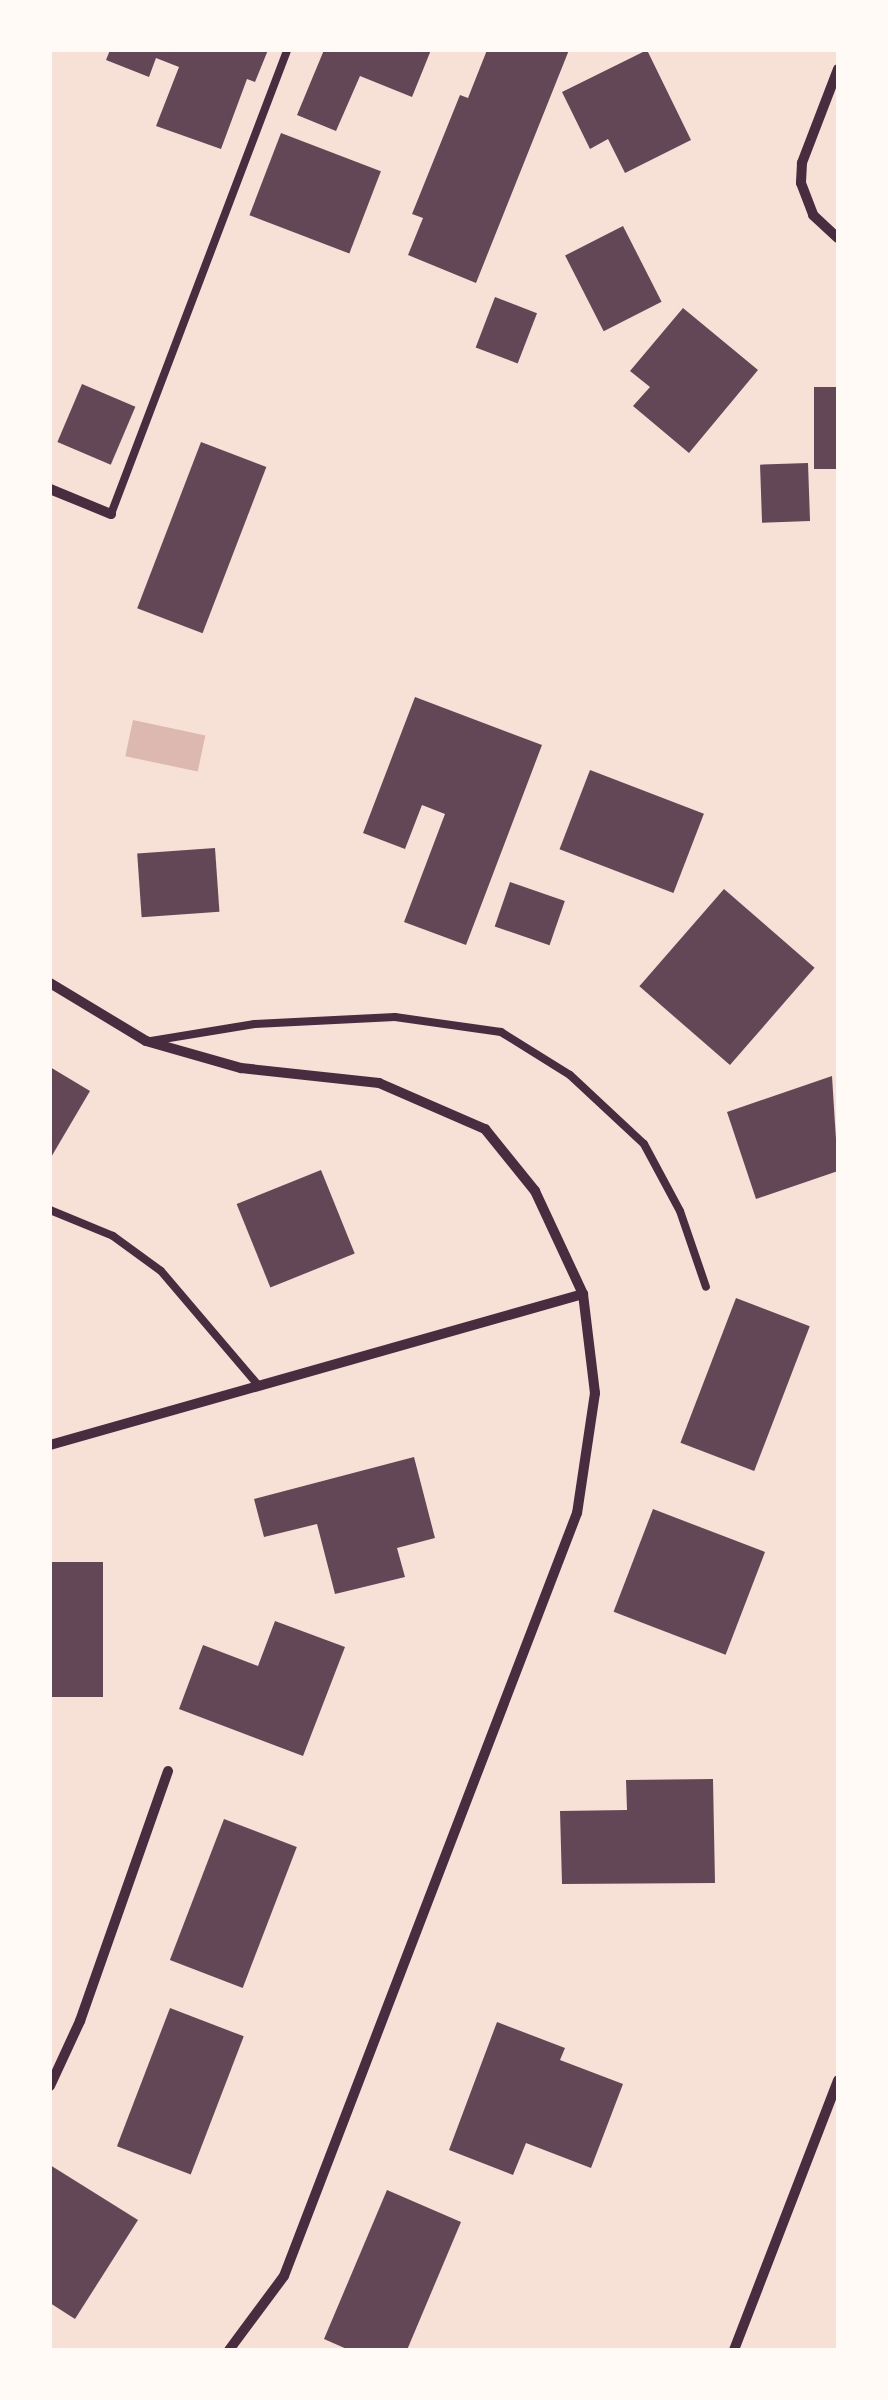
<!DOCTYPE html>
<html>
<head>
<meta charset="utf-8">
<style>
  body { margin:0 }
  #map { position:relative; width:888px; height:2400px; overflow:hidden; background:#f7e1d7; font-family:Inter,sans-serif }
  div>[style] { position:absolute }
  .water>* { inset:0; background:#dcb8b0; transform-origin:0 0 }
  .building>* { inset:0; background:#644757; transform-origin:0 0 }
  .service>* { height:8px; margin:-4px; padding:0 4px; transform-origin:4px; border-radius:4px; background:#4a2c40 }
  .minor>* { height:10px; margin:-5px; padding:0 5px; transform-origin:5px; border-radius:5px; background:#4a2c40 }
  span { translate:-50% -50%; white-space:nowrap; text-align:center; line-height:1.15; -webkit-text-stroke:10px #fffaf5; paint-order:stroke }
  .frame { position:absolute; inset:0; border:52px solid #fffaf5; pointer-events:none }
</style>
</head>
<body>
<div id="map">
  <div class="water">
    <div style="left:133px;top:720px;width:74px;height:37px;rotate:12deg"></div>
  </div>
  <div class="building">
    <div style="clip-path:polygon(110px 50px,268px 50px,255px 82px,247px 79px,221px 149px,156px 126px,179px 67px,156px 58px,149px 77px,106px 60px)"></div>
    <div style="clip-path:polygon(324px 50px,431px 50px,412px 97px,360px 76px,336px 131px,297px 115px)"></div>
    <div style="clip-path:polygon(487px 50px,569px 50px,476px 283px,408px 255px,423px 218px,412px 214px,460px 95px,468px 98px)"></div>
    <div style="clip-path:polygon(647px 50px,691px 140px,625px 173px,608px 139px,590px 149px,562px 92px)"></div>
    <div style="left:281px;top:133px;width:107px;height:88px;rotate:21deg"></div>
    <div style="left:623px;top:226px;width:85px;height:65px;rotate:63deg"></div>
    <div style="left:495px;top:297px;width:45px;height:54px;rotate:21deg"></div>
    <div style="clip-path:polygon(683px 308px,758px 370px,689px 453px,633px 406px,650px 387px,630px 371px)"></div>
    <div style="left:82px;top:384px;width:58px;height:63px;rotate:23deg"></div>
    <div style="left:838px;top:387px;width:82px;height:24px;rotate:90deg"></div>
    <div style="left:201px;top:442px;width:70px;height:178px;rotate:21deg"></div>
    <div style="left:808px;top:463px;width:58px;height:48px;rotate:88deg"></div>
    <div style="clip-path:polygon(415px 697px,542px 745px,466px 945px,404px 922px,445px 814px,422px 805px,405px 849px,363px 833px)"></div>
    <div style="left:590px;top:770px;width:122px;height:85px;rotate:21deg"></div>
    <div style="left:215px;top:848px;width:64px;height:78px;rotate:86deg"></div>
    <div style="left:510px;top:882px;width:58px;height:47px;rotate:19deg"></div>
    <div style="left:724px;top:889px;width:120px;height:129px;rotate:41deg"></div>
    <div style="clip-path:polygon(50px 1067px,90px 1091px,50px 1159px)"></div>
    <div style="clip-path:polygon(832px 1076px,838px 1171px,756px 1199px,727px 1112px)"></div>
    <div style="left:321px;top:1170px;width:90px;height:91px;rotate:68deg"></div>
    <div style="left:736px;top:1298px;width:79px;height:155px;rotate:21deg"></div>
    <div style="clip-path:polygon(414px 1457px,435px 1538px,397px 1548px,405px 1577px,335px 1594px,317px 1524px,264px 1537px,254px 1499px)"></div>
    <div style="left:653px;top:1509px;width:120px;height:110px;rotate:21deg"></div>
    <div style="left:50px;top:1562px;width:53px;height:135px"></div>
    <div style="clip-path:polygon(275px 1621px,345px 1647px,303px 1756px,179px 1709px,203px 1645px,258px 1666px)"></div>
    <div style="clip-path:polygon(713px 1779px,715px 1883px,562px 1884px,560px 1811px,627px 1810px,626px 1780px)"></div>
    <div style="left:224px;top:1819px;width:78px;height:151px;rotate:21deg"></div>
    <div style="left:170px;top:2008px;width:79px;height:148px;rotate:21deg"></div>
    <div style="clip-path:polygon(497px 2022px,565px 2048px,560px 2060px,623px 2084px,591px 2168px,526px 2143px,513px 2175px,449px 2150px)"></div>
    <div style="clip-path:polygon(50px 2165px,138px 2220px,75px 2319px,50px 2303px)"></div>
    <div style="clip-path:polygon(387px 2190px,461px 2222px,407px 2350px,349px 2350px,324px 2339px)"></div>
  </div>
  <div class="service">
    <div style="left:111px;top:514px;width:496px;rotate:-69.2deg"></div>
    <div style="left:151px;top:1041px;width:105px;rotate:-9.3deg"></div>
    <div style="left:255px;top:1024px;width:140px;rotate:-2.9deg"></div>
    <div style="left:395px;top:1017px;width:107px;rotate:8.1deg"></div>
    <div style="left:501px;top:1032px;width:81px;rotate:31.9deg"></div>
    <div style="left:570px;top:1075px;width:101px;rotate:43deg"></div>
    <div style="left:644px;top:1144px;width:76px;rotate:61.8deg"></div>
    <div style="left:680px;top:1211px;width:80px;rotate:71.1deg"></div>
    <div style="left:50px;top:1210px;width:68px;rotate:22.4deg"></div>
    <div style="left:113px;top:1236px;width:59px;rotate:36.1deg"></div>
    <div style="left:161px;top:1271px;width:151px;rotate:49.6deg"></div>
  </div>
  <div class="minor">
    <div style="left:838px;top:69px;width:101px;rotate:111deg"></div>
    <div style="left:802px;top:163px;width:20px;rotate:93deg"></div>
    <div style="left:801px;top:183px;width:34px;rotate:69deg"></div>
    <div style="left:813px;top:215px;width:34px;rotate:43deg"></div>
    <div style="left:50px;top:489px;width:66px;rotate:22.3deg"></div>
    <div style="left:50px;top:983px;width:112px;rotate:31.1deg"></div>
    <div style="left:146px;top:1041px;width:99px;rotate:15.9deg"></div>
    <div style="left:241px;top:1068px;width:139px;rotate:6.2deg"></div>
    <div style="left:379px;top:1083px;width:116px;rotate:23.5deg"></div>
    <div style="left:485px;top:1129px;width:80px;rotate:51.1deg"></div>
    <div style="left:535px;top:1191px;width:114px;rotate:65deg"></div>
    <div style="left:583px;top:1294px;width:100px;rotate:83.1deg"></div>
    <div style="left:595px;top:1393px;width:121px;rotate:98.5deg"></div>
    <div style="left:577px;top:1513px;width:817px;rotate:111.01deg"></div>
    <div style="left:284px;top:2276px;width:92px;rotate:126.6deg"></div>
    <div style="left:50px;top:1445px;width:554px;rotate:-15.82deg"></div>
    <div style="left:50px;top:2086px;width:72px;rotate:-65.2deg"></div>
    <div style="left:80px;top:2021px;width:265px;rotate:-70.6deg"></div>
    <div style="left:734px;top:2350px;width:289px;rotate:-68.9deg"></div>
  </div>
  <div class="frame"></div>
</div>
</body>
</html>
